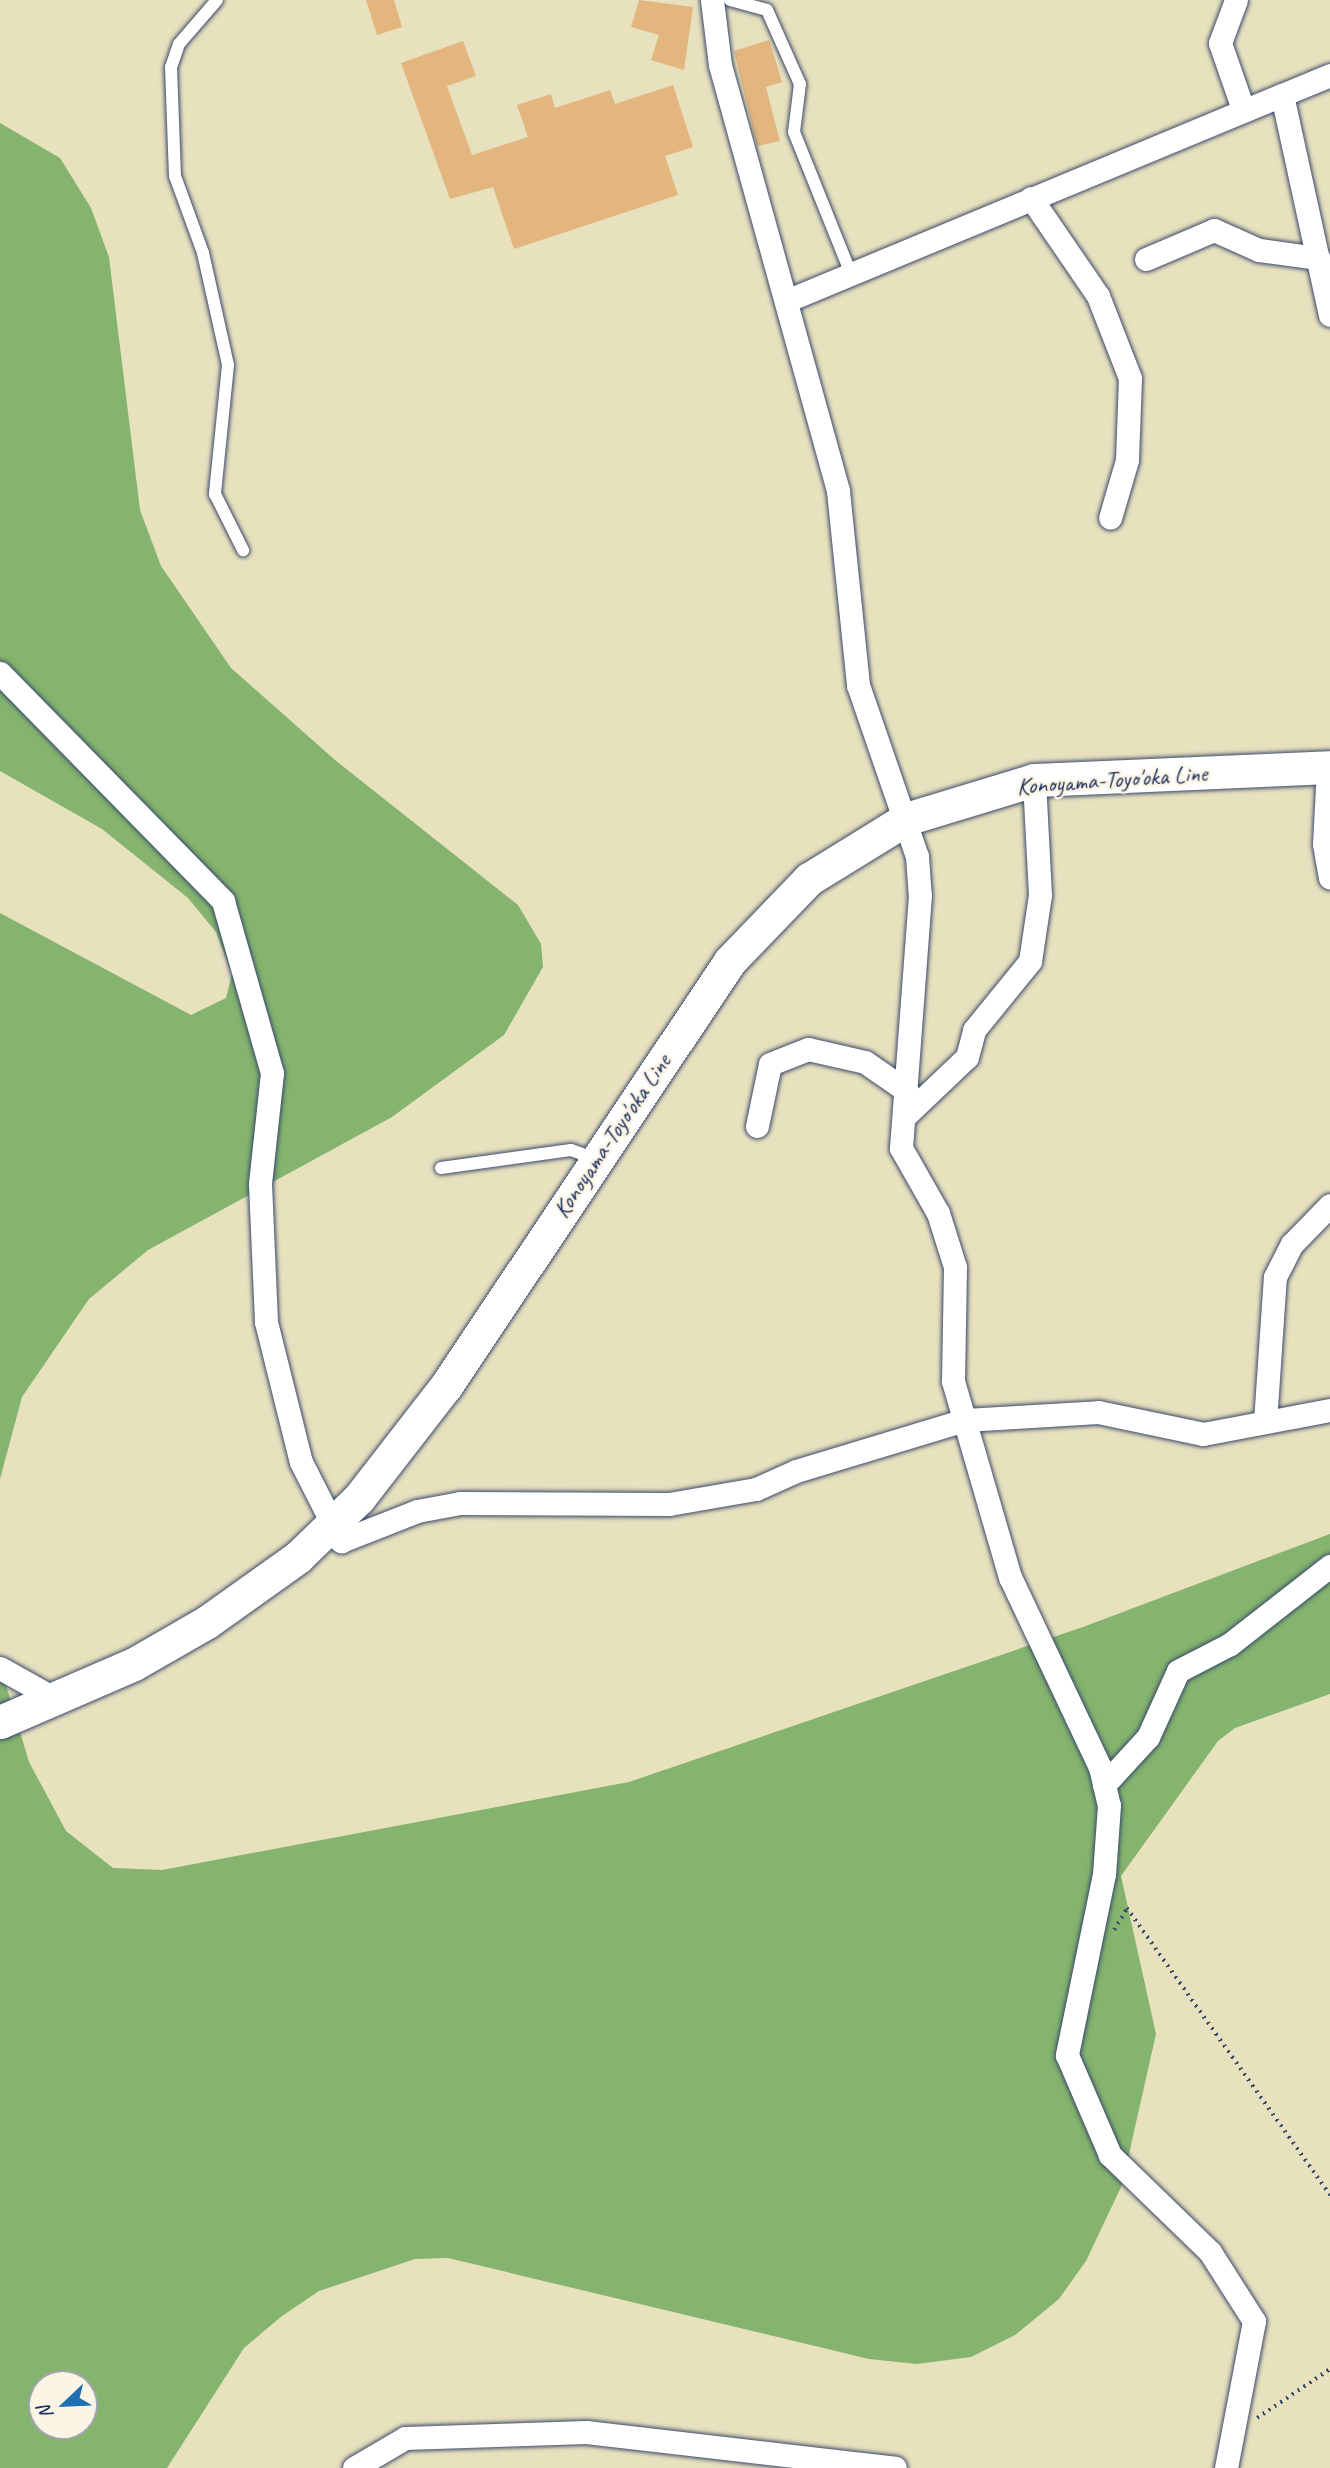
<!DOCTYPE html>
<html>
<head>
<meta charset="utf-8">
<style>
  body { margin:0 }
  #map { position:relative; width:1330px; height:2468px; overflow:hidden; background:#e8e1be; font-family:Caveat,sans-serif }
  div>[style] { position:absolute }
  .forest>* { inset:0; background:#84b46d }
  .building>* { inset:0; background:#e2b67e }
  .path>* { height:3.5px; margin-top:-1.75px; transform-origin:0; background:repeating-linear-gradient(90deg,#3a4a6c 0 2px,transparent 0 7px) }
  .roads { filter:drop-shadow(0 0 2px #3a4a6c) drop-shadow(0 0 2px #3a4a6c) }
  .service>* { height:12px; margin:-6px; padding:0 6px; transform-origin:6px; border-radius:6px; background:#fff }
  .minor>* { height:23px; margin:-11.5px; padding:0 11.5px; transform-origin:11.5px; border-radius:11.5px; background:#fff }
  .secondary>* { height:33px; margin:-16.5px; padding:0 16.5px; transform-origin:16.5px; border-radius:16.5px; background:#fff }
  span { translate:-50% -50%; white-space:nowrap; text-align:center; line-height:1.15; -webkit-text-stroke:5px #fcf5e5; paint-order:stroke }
  .street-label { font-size:24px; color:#1b2f5e }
  .north { position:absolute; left:28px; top:2370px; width:70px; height:70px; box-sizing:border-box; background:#fcf5e5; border:2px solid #a2a6af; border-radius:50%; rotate:247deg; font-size:19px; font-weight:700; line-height:28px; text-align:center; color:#1b2f5e }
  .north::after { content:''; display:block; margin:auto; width:24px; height:32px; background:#1f6fb2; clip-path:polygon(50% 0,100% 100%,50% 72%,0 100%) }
</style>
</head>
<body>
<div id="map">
  <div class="forest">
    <div style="clip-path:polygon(0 123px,60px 158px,91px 208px,109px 257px,140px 510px,161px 566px,231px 668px,335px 760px,518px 905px,541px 944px,543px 967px,504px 1035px,392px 1117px,148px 1250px,89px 1299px,22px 1397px,0 1479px,0 913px,191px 1015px,226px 998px,232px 974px,216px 932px,188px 898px,102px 829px,0 771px)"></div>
    <div style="clip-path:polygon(evenodd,1330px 1534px,1330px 1694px,1235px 1728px,1218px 1741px,1121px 1876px,1156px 2034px,1122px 2185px,1086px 2261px,1059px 2299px,1015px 2335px,971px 2357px,917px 2364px,869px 2359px,448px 2258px,415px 2259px,319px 2291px,282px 2316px,244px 2348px,167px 2468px,0 2468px,0 1665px,29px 1762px,66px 1831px,113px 1868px,162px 1870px,629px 1782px,1083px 1627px,1330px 1534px,42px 2384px,84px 2384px,84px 2426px,42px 2426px,42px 2384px)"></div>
  </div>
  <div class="building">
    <div style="clip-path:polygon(366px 0,394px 0,402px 27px,377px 35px)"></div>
    <div style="clip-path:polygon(639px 0,693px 7px,684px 70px,651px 60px,659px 35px,631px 27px)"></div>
    <div style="clip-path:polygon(769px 40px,782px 82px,766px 87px,780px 141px,757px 146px,734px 51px)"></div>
    <div style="clip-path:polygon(463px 41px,476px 76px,447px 86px,472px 155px,528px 137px,517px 105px,551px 94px,555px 108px,610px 90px,615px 104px,673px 85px,693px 147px,665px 156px,678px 195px,514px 249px,493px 187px,450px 199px,401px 63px)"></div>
  </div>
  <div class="path">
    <div style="left:1114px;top:1930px;width:26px;rotate:-59deg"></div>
    <div style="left:1127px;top:1908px;width:352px;rotate:54.7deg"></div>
    <div style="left:1257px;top:2418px;width:88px;rotate:-33.9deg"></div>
  </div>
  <div class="roads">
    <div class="service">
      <div style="left:217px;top:0;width:58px;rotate:130.8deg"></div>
      <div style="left:179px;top:44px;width:24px;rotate:109deg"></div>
      <div style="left:171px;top:67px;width:109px;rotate:87.9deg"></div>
      <div style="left:175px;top:176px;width:82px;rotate:70deg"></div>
      <div style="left:203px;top:253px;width:115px;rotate:77.4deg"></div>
      <div style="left:228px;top:365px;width:130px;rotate:95.8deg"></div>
      <div style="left:215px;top:494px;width:63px;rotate:63.4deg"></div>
      <div style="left:730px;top:0;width:38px;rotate:15deg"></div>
      <div style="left:767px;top:10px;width:81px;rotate:66deg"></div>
      <div style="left:800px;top:84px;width:48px;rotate:97.1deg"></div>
      <div style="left:794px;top:132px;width:153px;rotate:68.1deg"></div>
      <div style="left:441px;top:1168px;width:131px;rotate:-7.9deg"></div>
      <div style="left:571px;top:1150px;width:27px;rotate:20deg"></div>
    </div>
    <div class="minor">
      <div style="left:712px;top:0;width:65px;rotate:83deg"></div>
      <div style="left:720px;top:65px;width:442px;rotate:74.5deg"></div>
      <div style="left:838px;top:491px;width:195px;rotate:84.1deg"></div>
      <div style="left:858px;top:685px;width:181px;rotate:71deg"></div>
      <div style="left:917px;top:856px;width:39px;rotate:86deg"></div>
      <div style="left:920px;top:895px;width:254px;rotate:94.3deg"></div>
      <div style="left:901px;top:1148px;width:75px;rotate:60.4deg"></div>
      <div style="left:938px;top:1213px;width:57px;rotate:72.5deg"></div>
      <div style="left:955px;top:1267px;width:114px;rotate:91deg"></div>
      <div style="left:953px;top:1381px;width:204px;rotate:73.8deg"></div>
      <div style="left:1010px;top:1577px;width:210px;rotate:64.7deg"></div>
      <div style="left:1100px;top:1767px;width:39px;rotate:77deg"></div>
      <div style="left:1109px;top:1805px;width:69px;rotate:94.1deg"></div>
      <div style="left:1104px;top:1874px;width:185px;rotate:101.6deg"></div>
      <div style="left:1067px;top:2055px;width:109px;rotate:66.7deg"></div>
      <div style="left:1110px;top:2155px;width:139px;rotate:44.1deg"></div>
      <div style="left:1210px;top:2252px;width:82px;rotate:57.5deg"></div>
      <div style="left:1254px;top:2321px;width:150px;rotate:100.8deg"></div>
      <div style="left:1236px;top:0;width:46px;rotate:110.4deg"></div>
      <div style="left:1220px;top:43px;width:70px;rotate:70.8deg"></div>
      <div style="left:1282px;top:95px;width:225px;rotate:77.7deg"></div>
      <div style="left:1031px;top:198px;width:119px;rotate:55.6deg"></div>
      <div style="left:1098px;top:296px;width:88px;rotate:68.7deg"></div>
      <div style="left:1130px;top:378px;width:82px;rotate:92.1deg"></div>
      <div style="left:1127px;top:460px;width:60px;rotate:106.3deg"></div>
      <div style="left:1146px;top:259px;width:74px;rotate:-23.1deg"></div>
      <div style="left:1214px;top:230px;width:49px;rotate:24deg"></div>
      <div style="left:1259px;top:250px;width:60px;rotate:7.7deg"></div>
      <div style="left:786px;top:301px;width:589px;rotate:-22.56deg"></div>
      <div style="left:0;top:673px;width:319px;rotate:45.6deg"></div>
      <div style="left:223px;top:901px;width:179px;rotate:74.1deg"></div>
      <div style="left:272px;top:1073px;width:112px;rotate:96.2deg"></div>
      <div style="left:260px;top:1184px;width:138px;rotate:87.5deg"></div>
      <div style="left:266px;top:1322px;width:144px;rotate:76deg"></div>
      <div style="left:301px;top:1462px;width:89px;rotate:63.1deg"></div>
      <div style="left:341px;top:1541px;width:82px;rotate:-21.5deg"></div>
      <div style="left:417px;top:1511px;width:44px;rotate:-10.5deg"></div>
      <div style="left:460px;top:1503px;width:209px;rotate:0.3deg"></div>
      <div style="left:669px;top:1504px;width:88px;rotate:-9.8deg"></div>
      <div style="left:756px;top:1489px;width:44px;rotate:-24.2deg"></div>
      <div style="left:796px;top:1471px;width:177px;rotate:-16.8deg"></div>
      <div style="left:965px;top:1420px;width:133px;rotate:-3.4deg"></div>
      <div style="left:1098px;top:1412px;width:107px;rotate:11.8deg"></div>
      <div style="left:1203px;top:1434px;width:129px;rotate:-10.7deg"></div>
      <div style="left:1328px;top:768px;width:76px;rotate:93deg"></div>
      <div style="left:1324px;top:844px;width:34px;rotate:80deg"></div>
      <div style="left:904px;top:1117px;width:87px;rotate:-43.6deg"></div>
      <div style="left:967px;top:1057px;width:28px;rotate:-75deg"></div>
      <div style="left:974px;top:1030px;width:89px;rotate:-50.9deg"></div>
      <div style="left:1030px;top:961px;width:67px;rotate:-81.4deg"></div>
      <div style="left:1040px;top:895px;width:115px;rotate:-93deg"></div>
      <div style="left:757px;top:1126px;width:63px;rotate:-78.2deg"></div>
      <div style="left:770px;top:1064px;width:41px;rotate:-21.5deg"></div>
      <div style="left:808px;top:1049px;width:58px;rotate:12.8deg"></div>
      <div style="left:865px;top:1062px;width:51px;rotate:34.6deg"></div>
      <div style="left:1265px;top:1422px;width:145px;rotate:-86.1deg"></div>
      <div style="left:1275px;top:1277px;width:37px;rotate:-63deg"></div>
      <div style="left:1292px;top:1244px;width:54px;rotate:-45.7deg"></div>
      <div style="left:0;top:1668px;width:65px;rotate:29.3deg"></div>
      <div style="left:1104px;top:1785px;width:65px;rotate:-47.5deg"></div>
      <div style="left:1148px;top:1737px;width:72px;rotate:-65.6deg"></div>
      <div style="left:1178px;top:1671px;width:59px;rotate:-27.4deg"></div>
      <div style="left:1230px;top:1644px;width:127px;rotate:-38deg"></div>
      <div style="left:354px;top:2468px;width:59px;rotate:-30.5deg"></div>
      <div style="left:405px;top:2438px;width:181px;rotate:-1.9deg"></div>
      <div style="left:586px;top:2432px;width:311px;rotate:6.6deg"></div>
    </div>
    <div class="secondary">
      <div style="left:0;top:1722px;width:146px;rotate:-23.4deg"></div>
      <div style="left:134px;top:1664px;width:84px;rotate:-29.9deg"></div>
      <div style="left:207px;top:1622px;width:112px;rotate:-35.5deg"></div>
      <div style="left:298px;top:1557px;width:85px;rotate:-44deg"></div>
      <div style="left:359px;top:1498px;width:142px;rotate:-52.2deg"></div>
      <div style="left:446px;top:1386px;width:511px;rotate:-56.25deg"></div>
      <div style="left:730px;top:961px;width:114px;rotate:-46.1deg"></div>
      <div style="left:809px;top:879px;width:114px;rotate:-31.7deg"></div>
      <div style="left:906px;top:819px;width:134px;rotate:-16.9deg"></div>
      <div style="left:1034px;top:780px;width:296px;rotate:-2.5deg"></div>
    </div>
  </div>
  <div class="street-label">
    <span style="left:1112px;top:780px;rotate:-4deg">Konoyama-Toyo'oka Line</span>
    <span style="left:612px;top:1136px;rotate:-56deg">Konoyama-Toyo'oka Line</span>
  </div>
  <div class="north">N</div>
</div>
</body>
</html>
